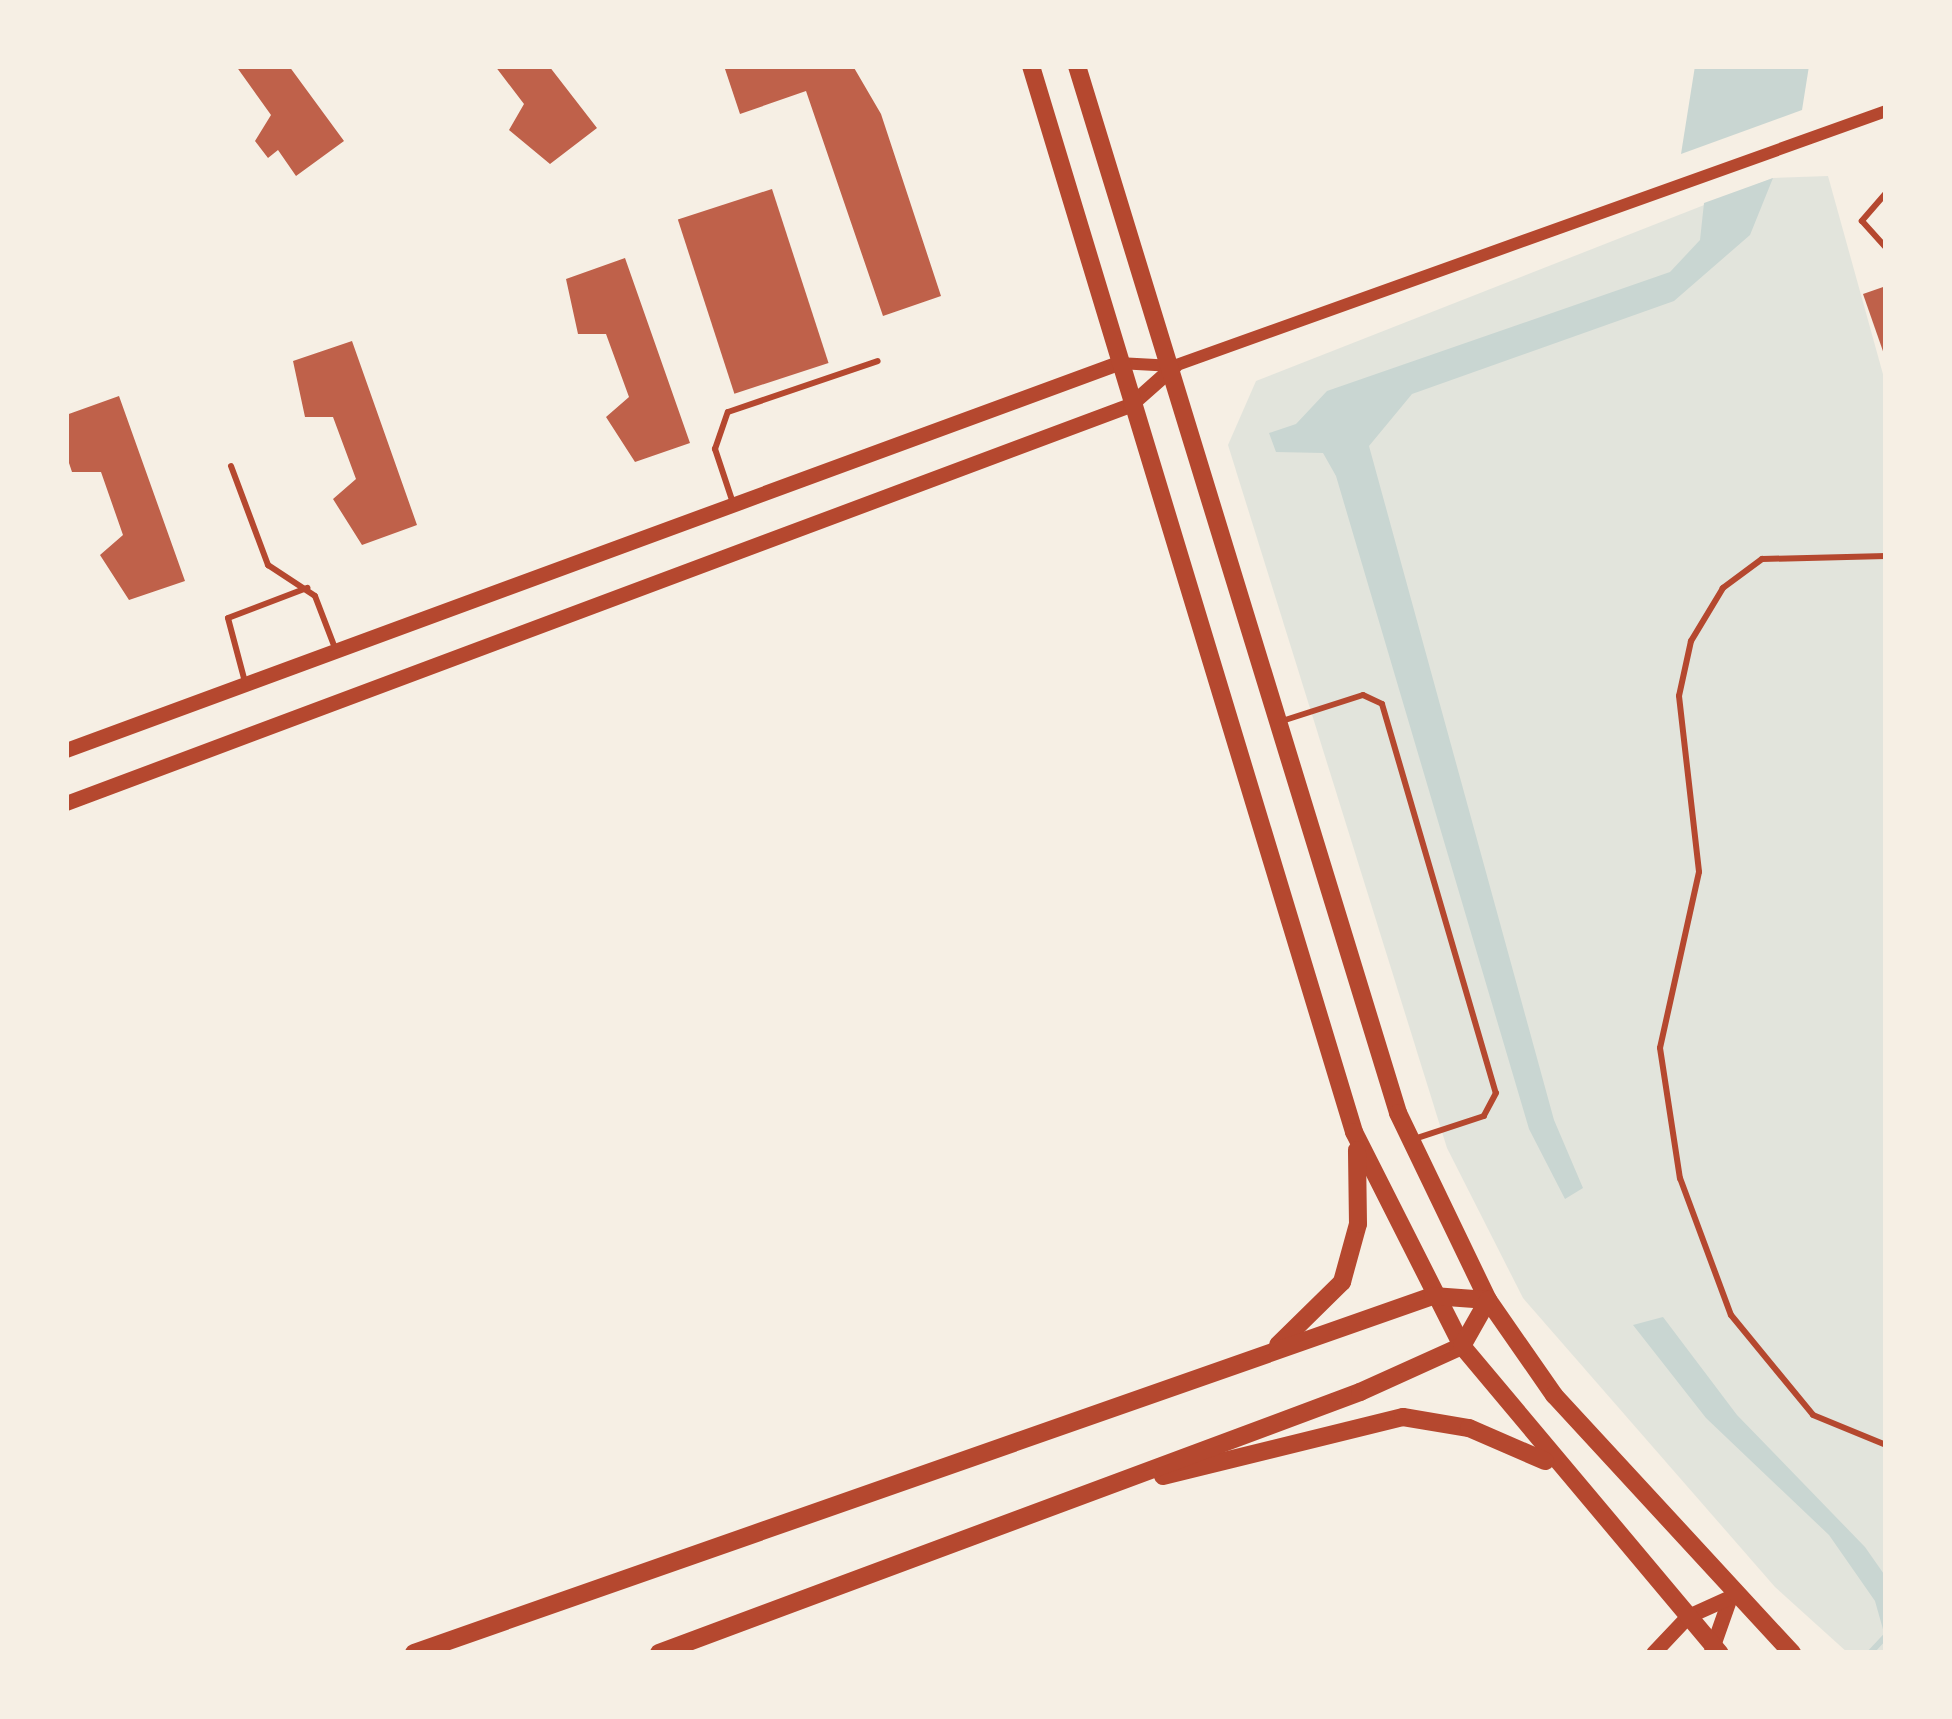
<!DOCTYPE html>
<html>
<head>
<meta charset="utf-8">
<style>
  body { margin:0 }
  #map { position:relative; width:1952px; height:1719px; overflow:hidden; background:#f6efe4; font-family:Spectral,serif }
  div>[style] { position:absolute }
  .green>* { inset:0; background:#e2e4dc }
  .water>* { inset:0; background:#c9d6d2 }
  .stream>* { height:6px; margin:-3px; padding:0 3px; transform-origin:3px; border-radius:3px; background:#c9d6d2 }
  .building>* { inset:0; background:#bf614a; transform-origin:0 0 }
  .service>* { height:6px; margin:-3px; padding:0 3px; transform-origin:3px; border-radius:3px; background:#b5482f }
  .minor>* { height:12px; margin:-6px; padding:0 6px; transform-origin:6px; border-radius:6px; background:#b5482f }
  .tertiary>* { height:15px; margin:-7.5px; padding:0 7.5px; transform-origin:7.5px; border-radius:7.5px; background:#b5482f }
  .secondary>* { height:18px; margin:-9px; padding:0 9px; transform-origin:9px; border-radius:9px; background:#b5482f }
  span { translate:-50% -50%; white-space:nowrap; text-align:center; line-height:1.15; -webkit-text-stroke:9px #f6efe4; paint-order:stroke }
  .frame { position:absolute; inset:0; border:69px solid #f6efe4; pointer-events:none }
</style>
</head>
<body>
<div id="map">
  <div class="green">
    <div style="clip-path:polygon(1828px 176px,1886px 385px,1886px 1653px,1848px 1653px,1775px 1587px,1523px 1298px,1447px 1148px,1228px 445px,1256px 381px,1773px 178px)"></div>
  </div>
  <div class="water">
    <div style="clip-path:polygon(1695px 66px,1809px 66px,1802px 110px,1681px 154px)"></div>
    <div style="clip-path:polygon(1773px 178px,1750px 235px,1674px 301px,1412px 394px,1369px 446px,1554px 1120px,1583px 1188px,1565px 1199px,1529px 1129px,1336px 476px,1323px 453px,1276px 452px,1269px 433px,1296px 424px,1327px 391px,1670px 272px,1700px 240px,1704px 203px)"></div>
    <div style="clip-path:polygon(1663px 1317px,1737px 1415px,1865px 1547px,1886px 1577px,1886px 1640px,1875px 1601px,1829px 1535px,1706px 1418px,1633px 1325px)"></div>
  </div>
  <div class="stream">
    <div style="left:1870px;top:1653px;width:23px;rotate:-47deg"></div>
  </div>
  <div class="building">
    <div style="clip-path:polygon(236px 66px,289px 66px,344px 141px,296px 176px,278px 150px,268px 158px,255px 141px,271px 115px)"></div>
    <div style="clip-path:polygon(495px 66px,549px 66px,597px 128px,550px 164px,509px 130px,524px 104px)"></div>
    <div style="clip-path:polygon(724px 66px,853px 66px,881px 114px,941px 296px,883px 316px,806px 91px,740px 114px)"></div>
    <div style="left:772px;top:189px;width:183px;height:99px;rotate:72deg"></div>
    <div style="clip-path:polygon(625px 258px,690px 443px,635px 462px,606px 417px,629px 397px,606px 334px,578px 334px,566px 279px)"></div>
    <div style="clip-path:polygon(1886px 286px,1886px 357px,1885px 357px,1863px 294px)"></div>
    <div style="clip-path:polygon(352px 341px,417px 525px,362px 545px,333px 499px,356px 479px,333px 417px,305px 417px,293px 361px)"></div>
    <div style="clip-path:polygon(119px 396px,185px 581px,129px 600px,100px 555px,123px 535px,101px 472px,72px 472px,66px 454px,66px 415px)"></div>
  </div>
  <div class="service">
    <div style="left:1886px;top:193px;width:37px;rotate:131deg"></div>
    <div style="left:1862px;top:221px;width:36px;rotate:48deg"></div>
    <div style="left:231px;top:466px;width:106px;rotate:69.5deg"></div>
    <div style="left:268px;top:565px;width:56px;rotate:33.4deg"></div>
    <div style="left:315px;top:596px;width:56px;rotate:69deg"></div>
    <div style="left:732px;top:500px;width:54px;rotate:-108.4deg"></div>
    <div style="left:715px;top:449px;width:39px;rotate:-71deg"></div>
    <div style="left:728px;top:412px;width:158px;rotate:-18.8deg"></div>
    <div style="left:1886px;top:556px;width:124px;rotate:178.6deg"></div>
    <div style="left:1762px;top:559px;width:49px;rotate:143.4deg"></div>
    <div style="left:1723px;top:588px;width:62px;rotate:121.1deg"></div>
    <div style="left:1691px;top:641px;width:56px;rotate:102.3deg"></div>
    <div style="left:1679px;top:696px;width:177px;rotate:83.5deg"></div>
    <div style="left:1699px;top:872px;width:180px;rotate:102.5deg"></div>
    <div style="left:1660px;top:1048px;width:132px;rotate:81.3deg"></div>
    <div style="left:1680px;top:1178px;width:146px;rotate:69.6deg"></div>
    <div style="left:1731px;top:1315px;width:129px;rotate:50.6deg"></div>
    <div style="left:1813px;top:1415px;width:79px;rotate:22.3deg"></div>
    <div style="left:245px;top:682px;width:66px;rotate:-104.9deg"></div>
    <div style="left:228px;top:618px;width:85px;rotate:-20.8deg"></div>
    <div style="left:1282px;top:721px;width:85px;rotate:-17.8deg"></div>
    <div style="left:1363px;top:695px;width:21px;rotate:25deg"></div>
    <div style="left:1382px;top:704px;width:405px;rotate:73.7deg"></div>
    <div style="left:1496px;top:1093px;width:26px;rotate:118deg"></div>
    <div style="left:1484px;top:1116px;width:74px;rotate:161.8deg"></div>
    <div style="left:1886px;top:1016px;width:84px;rotate:90deg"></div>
  </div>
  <div class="minor">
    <div style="left:1118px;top:363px;width:56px;rotate:3.1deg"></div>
    <div style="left:1174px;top:366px;width:756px;rotate:-19.7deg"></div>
  </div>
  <div class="tertiary">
    <div style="left:66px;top:750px;width:1121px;rotate:-20.2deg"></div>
    <div style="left:66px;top:803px;width:1136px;rotate:-20.51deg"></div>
    <div style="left:1130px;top:405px;width:59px;rotate:-41.6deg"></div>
    <div style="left:1711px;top:1651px;width:57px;rotate:-70.6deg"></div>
    <div style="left:1653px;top:1653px;width:51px;rotate:-46.6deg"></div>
    <div style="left:1688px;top:1616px;width:46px;rotate:-24.3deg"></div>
  </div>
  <div class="secondary">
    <div style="left:1031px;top:66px;width:1114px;rotate:73.14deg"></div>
    <div style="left:1354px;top:1132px;width:240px;rotate:63.2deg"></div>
    <div style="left:1462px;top:1346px;width:401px;rotate:50deg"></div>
    <div style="left:1077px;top:66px;width:1095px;rotate:72.95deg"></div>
    <div style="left:1398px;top:1113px;width:208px;rotate:64.3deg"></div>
    <div style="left:1488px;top:1300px;width:116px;rotate:55.2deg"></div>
    <div style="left:1554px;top:1395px;width:351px;rotate:47.3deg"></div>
    <div style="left:1278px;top:1345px;width:90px;rotate:-44.5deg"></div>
    <div style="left:1342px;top:1282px;width:60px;rotate:-74.6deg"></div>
    <div style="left:1358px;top:1224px;width:74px;rotate:-90.8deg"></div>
    <div style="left:1163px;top:1476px;width:247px;rotate:-13.8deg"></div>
    <div style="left:1403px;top:1417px;width:67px;rotate:9.5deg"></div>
    <div style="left:1469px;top:1428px;width:83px;rotate:23.5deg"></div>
    <div style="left:414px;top:1653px;width:1080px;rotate:-19.31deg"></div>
    <div style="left:1433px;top:1296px;width:55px;rotate:4.2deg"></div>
    <div style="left:659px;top:1653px;width:748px;rotate:-20.42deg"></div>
    <div style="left:1360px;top:1392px;width:112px;rotate:-24.3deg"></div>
    <div style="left:1462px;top:1346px;width:53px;rotate:-60.5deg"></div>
  </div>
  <div class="frame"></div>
</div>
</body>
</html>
